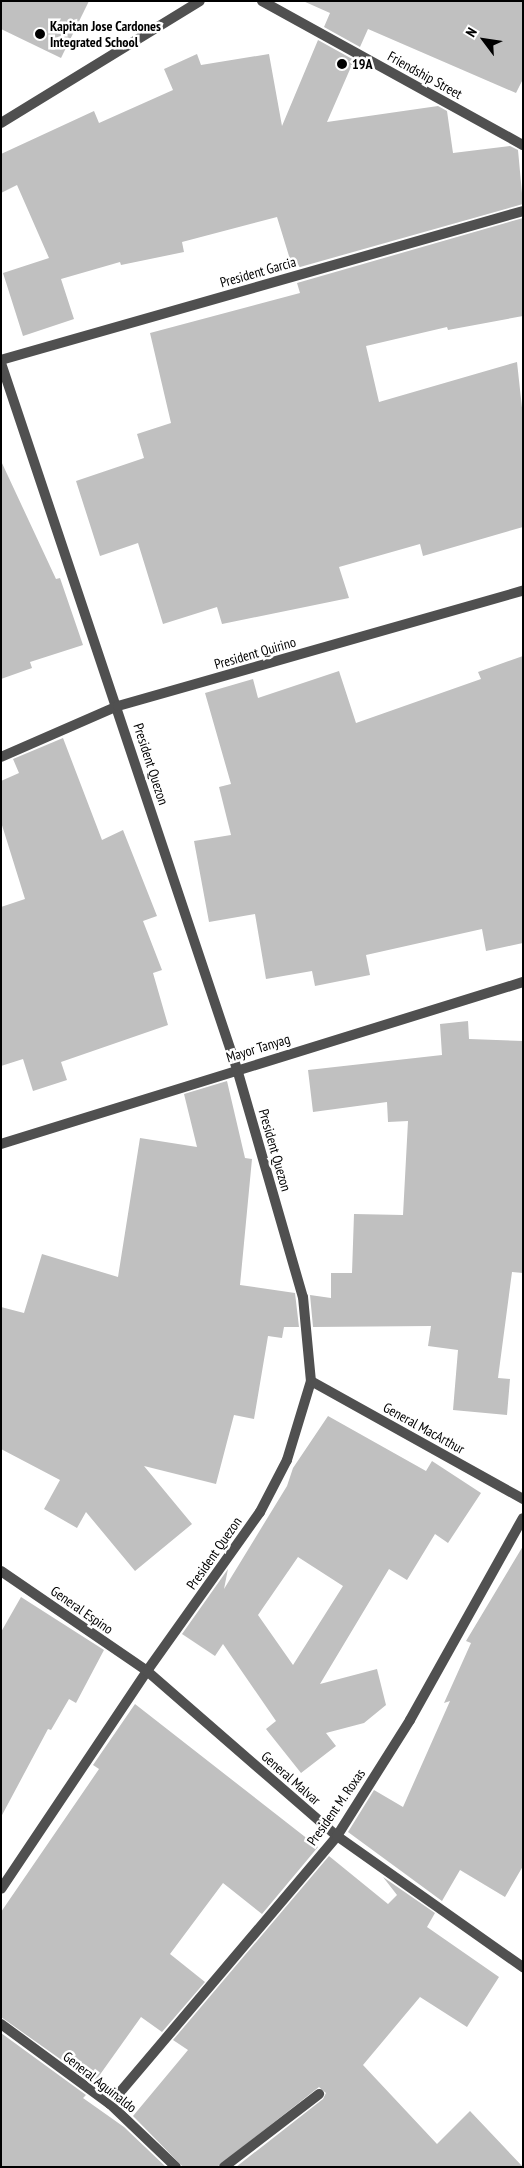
<!DOCTYPE html>
<html>
<head>
<meta charset="utf-8">
<style>
  body { margin:0 }
  #map { position:relative; width:524px; height:2168px; overflow:hidden; background:#fff; font-family:"PT Sans Narrow",sans-serif }
  div>[style] { position:absolute }
  .building>* { inset:0; background:#c0c0c0 }
  .lane>* { height:10px; margin:-5px; padding:0 5px; transform-origin:5px; border-radius:5px; background:#505050 }
  .street>* { height:10px; margin:-5px; padding:0 5px; transform-origin:5px; border-radius:5px; background:#505050 }
  .dots>* { width:14px; height:14px; translate:-50% -50%; box-sizing:border-box; border:2px solid #fff; border-radius:50% }
  span { translate:-50% -50%; white-space:nowrap; text-align:center; line-height:1.15; -webkit-text-stroke:5px #fff; paint-order:stroke }
  .poi-label { font-size:14px; color:#000; font-weight:700 }
  .left { translate:0 -50%; text-align:left }
  .street-label { font-size:14px; color:#000 }
  .frame { position:absolute; inset:0; border:2px solid #000; pointer-events:none }
  .north { position:absolute; left:459px; top:15px; width:50px; height:50px; -webkit-text-stroke:4px #fff; paint-order:stroke; rotate:301deg; font-size:14px; font-weight:700; line-height:20px; text-align:center; color:#000 }
  .north::after { content:''; display:block; margin:auto; width:18px; height:22px; background:#000; clip-path:polygon(50% 0,100% 100%,50% 72%,0 100%) }
</style>
</head>
<body>
<div id="map">
  <div class="building">
    <div style="clip-path:polygon(1px 1px,89px 1px,61px 58px,1px 29px)"></div>
    <div style="clip-path:polygon(303px 1px,523px 1px,523px 79px,516px 93px,368px 29px,360px 47px,324px 27px,330px 13px)"></div>
    <div style="clip-path:polygon(318px 40px,354px 60px,327px 122px,438px 106px,447px 111px,453px 153px,510px 146px,518px 150px,523px 204px,293px 269px,277px 217px,182px 242px,184px 252px,121px 265px,120px 262px,61px 279px,74px 319px,23px 336px,3px 273px,49px 258px,17px 185px,1px 193px,1px 154px,94px 111px,99px 123px,173px 90px,164px 69px,197px 54px,201px 65px,269px 54px,282px 126px)"></div>
    <div style="clip-path:polygon(523px 218px,523px 316px,448px 330px,447px 327px,366px 346px,379px 402px,517px 362px,523px 417px,523px 527px,423px 556px,420px 544px,339px 567px,349px 598px,222px 624px,217px 607px,163px 624px,138px 543px,100px 556px,76px 481px,144px 458px,137px 434px,171px 423px,150px 333px,300px 293px,297px 283px)"></div>
    <div style="clip-path:polygon(1px 461px,56px 579px,60px 578px,83px 645px,30px 662px,32px 668px,1px 679px)"></div>
    <div style="clip-path:polygon(523px 656px,523px 943px,486px 951px,482px 929px,366px 955px,370px 975px,315px 986px,312px 971px,266px 979px,255px 914px,209px 922px,194px 841px,231px 835px,219px 787px,231px 784px,205px 693px,253px 679px,258px 698px,339px 671px,356px 723px,481px 679px,478px 672px)"></div>
    <div style="clip-path:polygon(63px 738px,102px 840px,123px 830px,157px 916px,143px 921px,162px 970px,153px 973px,168px 1025px,61px 1062px,67px 1080px,33px 1091px,23px 1059px,1px 1066px,1px 907px,25px 899px,1px 822px,1px 781px,19px 773px,13px 759px)"></div>
    <div style="clip-path:polygon(468px 1021px,469px 1039px,523px 1041px,523px 1273px,512px 1272px,498px 1378px,510px 1379px,507px 1415px,453px 1410px,458px 1350px,428px 1346px,431px 1326px,313px 1327px,310px 1295px,331px 1298px,331px 1273px,352px 1273px,354px 1214px,403px 1215px,408px 1121px,388px 1122px,387px 1102px,313px 1112px,308px 1070px,442px 1055px,440px 1024px)"></div>
    <div style="clip-path:polygon(227px 1081px,245px 1158px,252px 1159px,240px 1285px,295px 1293px,299px 1327px,284px 1327px,282px 1338px,268px 1336px,254px 1419px,234px 1415px,216px 1484px,144px 1466px,192px 1524px,135px 1571px,86px 1512px,77px 1528px,44px 1509px,60px 1480px,1px 1449px,1px 1307px,24px 1313px,42px 1254px,118px 1277px,140px 1138px,197px 1147px,184px 1094px)"></div>
    <div style="clip-path:polygon(evenodd,328px 1416px,426px 1471px,432px 1461px,481px 1493px,448px 1543px,435px 1534px,407px 1580px,389px 1569px,320px 1684px,377px 1669px,386px 1705px,364px 1723px,326px 1733px,336px 1746px,301px 1773px,266px 1729px,276px 1721px,223px 1644px,215px 1656px,182px 1634px,228px 1569px,224px 1589px,287px 1486px,293px 1468px,328px 1416px,298px 1557px,343px 1586px,293px 1665px,258px 1615px,298px 1557px)"></div>
    <div style="clip-path:polygon(523px 1546px,523px 1866px,505px 1897px,460px 1870px,442px 1901px,348px 1832px,374px 1790px,403px 1807px,450px 1701px,444px 1703px,471px 1643px,466px 1641px)"></div>
    <div style="clip-path:polygon(21px 1597px,104px 1650px,76px 1703px,69px 1699px,51px 1730px,48px 1729px,1px 1817px,1px 1632px)"></div>
    <div style="clip-path:polygon(135px 1704px,318px 1847px,262px 1914px,223px 1883px,170px 1954px,205px 1982px,162px 2032px,141px 2017px,94px 2083px,1px 2017px,1px 1912px,99px 1769px,93px 1765px)"></div>
    <div style="clip-path:polygon(329px 1856px,388px 1904px,397px 1895px,383px 1877px,435px 1913px,427px 1927px,499px 1977px,467px 2027px,420px 1997px,363px 2065px,437px 2144px,470px 2111px,523px 2167px,236px 2167px,323px 2099px,326px 2093px,319px 2087px,217px 2167px,183px 2167px,133px 2116px,188px 2050px,173px 2040px)"></div>
    <div style="clip-path:polygon(1px 2033px,86px 2095px,83px 2098px,124px 2127px,166px 2167px,1px 2167px)"></div>
  </div>
  <div class="lane">
    <div style="left:224px;top:2167px;width:120px;rotate:-37.5deg"></div>
  </div>
  <div class="street">
    <div style="left:262px;top:1px;width:298px;rotate:28.9deg"></div>
    <div style="left:1px;top:123px;width:233px;rotate:-31.5deg"></div>
    <div style="left:1px;top:360px;width:543px;rotate:-15.93deg"></div>
    <div style="left:1px;top:363px;width:744px;rotate:71.52deg"></div>
    <div style="left:237px;top:1069px;width:237px;rotate:73.9deg"></div>
    <div style="left:303px;top:1297px;width:84px;rotate:84.6deg"></div>
    <div style="left:311px;top:1381px;width:83px;rotate:106.9deg"></div>
    <div style="left:287px;top:1460px;width:59px;rotate:117.4deg"></div>
    <div style="left:260px;top:1512px;width:195px;rotate:125.4deg"></div>
    <div style="left:147px;top:1671px;width:262px;rotate:123.8deg"></div>
    <div style="left:1px;top:757px;width:128px;rotate:-23.6deg"></div>
    <div style="left:118px;top:706px;width:421px;rotate:-15.9deg"></div>
    <div style="left:1px;top:1144px;width:547px;rotate:-17.24deg"></div>
    <div style="left:311px;top:1381px;width:243px;rotate:29.1deg"></div>
    <div style="left:1px;top:1571px;width:177px;rotate:34.4deg"></div>
    <div style="left:147px;top:1671px;width:252px;rotate:41deg"></div>
    <div style="left:337px;top:1836px;width:228px;rotate:35.2deg"></div>
    <div style="left:1px;top:2024px;width:135px;rotate:36.3deg"></div>
    <div style="left:110px;top:2104px;width:91px;rotate:43.7deg"></div>
    <div style="left:110px;top:2104px;width:351px;rotate:-49.7deg"></div>
    <div style="left:337px;top:1836px;width:137px;rotate:-57.8deg"></div>
    <div style="left:410px;top:1720px;width:231px;rotate:-60.8deg"></div>
  </div>
  <div class="dots">
    <div style="left:40px;top:34px;background:#000"></div>
    <div style="left:342px;top:64px;background:#000"></div>
  </div>
  <div class="poi-label">
    <span class="left" style="left:50px;top:34px">Kapitan Jose Cardones<br>Integrated School</span>
    <span class="left" style="left:352px;top:64px">19A</span>
  </div>
  <div class="street-label">
    <span style="left:425px;top:75px;rotate:29deg">Friendship Street</span>
    <span style="left:258px;top:272px;rotate:-16deg">President Garcia</span>
    <span style="left:255px;top:653px;rotate:-16deg">President Quirino</span>
    <span style="left:151px;top:764px;rotate:72deg">President Quezon</span>
    <span style="left:258px;top:1048px;rotate:-17deg">Mayor Tanyag</span>
    <span style="left:275px;top:1150px;rotate:74deg">President Quezon</span>
    <span style="left:424px;top:1428px;rotate:29deg">General MacArthur</span>
    <span style="left:214px;top:1553px;rotate:-55deg">President Quezon</span>
    <span style="left:82px;top:1610px;rotate:35deg">General Espino</span>
    <span style="left:291px;top:1778px;rotate:41deg">General Malvar</span>
    <span style="left:336px;top:1807px;rotate:-55deg">President M. Roxas</span>
    <span style="left:100px;top:2082px;rotate:38deg">General Aguinaldo</span>
  </div>
  <div class="frame"></div>
  <div class="north">N</div>
</div>
</body>
</html>
